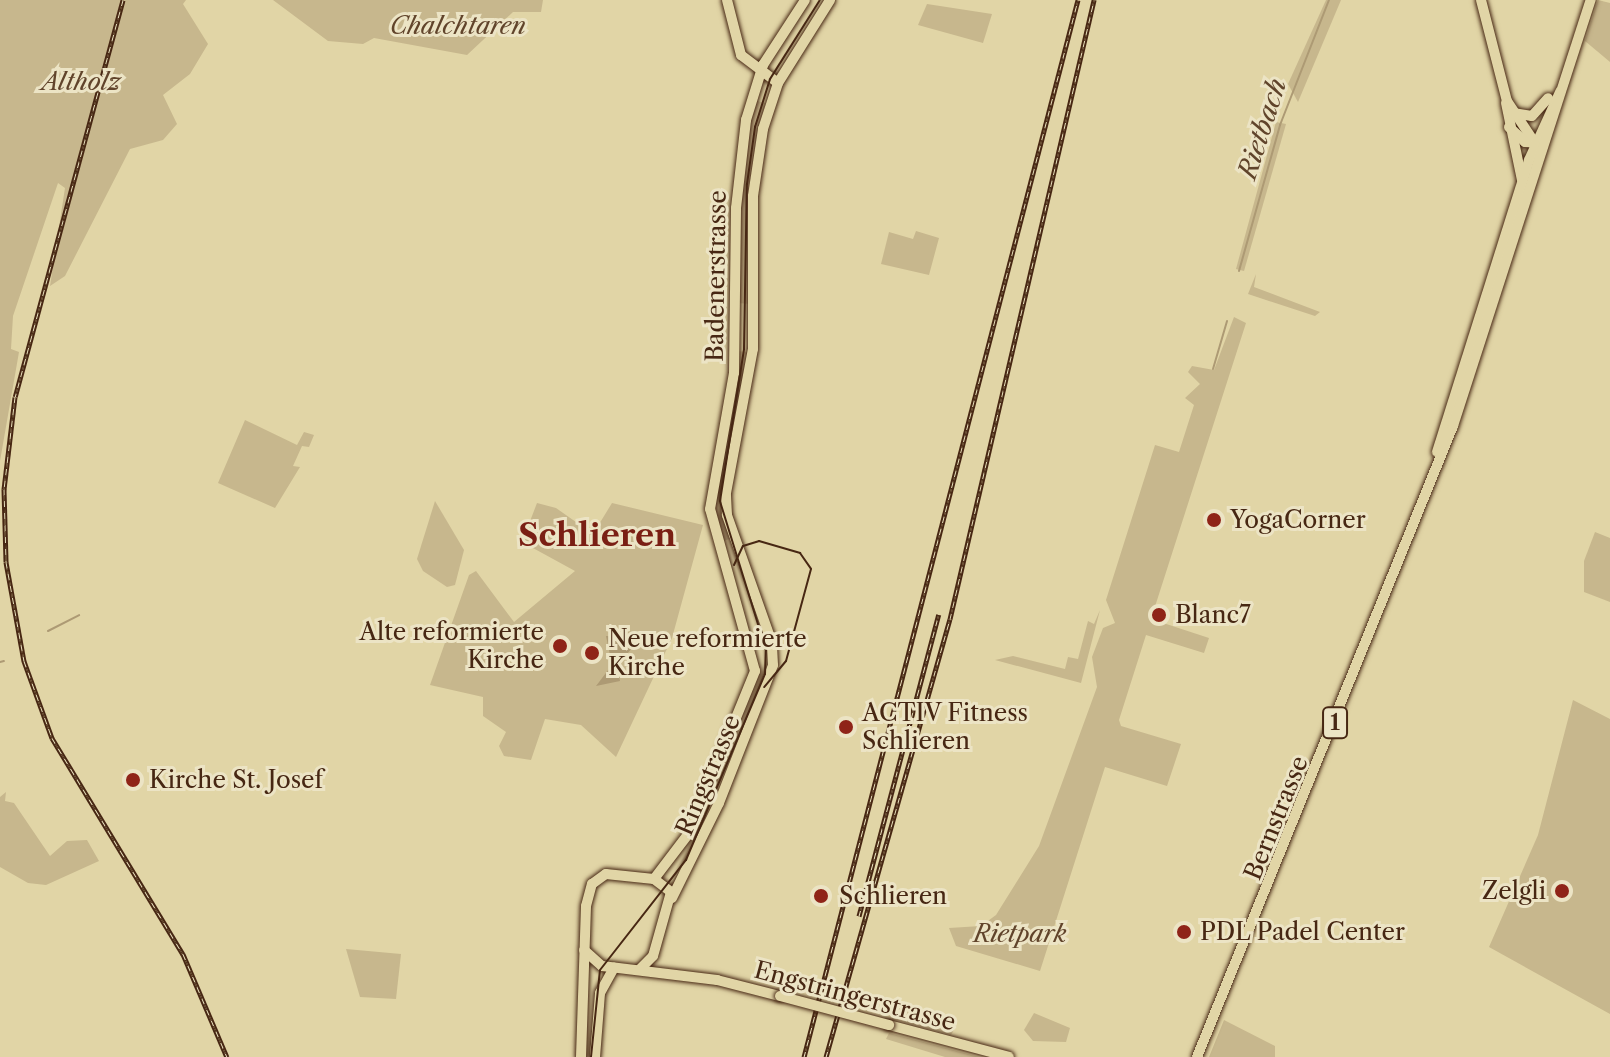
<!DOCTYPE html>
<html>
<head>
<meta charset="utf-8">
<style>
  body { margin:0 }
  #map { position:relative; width:1610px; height:1057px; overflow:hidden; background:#e1d5a6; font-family:"Libre Caslon Text",serif }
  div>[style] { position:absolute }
  .green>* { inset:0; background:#c7b78d }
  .water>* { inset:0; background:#ad9a74 }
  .stream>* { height:2px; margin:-1px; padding:0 1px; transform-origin:1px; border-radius:1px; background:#ad9a74 }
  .roads { filter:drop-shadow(0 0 2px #472713) drop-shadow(0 0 2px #472713) }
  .major>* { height:10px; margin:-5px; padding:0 5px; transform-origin:5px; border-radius:5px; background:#e1d5a6 }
  .tram>* { height:2px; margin:-1px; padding:0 1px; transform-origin:1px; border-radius:1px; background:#472713 }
  .rail>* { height:5px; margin-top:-2.5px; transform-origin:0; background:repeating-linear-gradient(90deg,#ece4c5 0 6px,#472713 0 12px); box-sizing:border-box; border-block:2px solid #472713 }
  .bridges { filter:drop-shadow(0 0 2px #472713) drop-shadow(0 0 2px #472713) }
  .major-bridge>* { height:10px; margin:-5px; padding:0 5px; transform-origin:5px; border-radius:5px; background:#e1d5a6 }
  .dots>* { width:22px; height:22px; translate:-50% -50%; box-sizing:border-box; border:4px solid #ece4c5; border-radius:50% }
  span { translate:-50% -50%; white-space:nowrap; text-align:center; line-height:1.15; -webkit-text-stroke:6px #ece4c5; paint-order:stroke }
  .shield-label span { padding:2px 6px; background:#ece4c5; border:2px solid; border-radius:6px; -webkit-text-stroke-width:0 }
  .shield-label { font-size:22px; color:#472713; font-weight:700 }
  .park-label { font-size:24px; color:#61442b; font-style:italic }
  .street-label { font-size:24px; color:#472713 }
  .poi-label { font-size:24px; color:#472713 }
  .left { translate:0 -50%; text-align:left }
  .right { translate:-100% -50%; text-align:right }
  .water-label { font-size:26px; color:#60442b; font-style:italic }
  .district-label { font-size:32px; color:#7a1f14; font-weight:700 }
</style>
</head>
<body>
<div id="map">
  <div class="green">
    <div style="clip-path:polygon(0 0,186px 0,183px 4px,208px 44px,190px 74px,163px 95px,177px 124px,163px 140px,130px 149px,65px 276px,50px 286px,65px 188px,58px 183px,13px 316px,11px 349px,19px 352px,0 461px)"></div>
    <div style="clip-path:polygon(273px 0,543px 0,541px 12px,513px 12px,467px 55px,374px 38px,363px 44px,328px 41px)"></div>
    <div style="clip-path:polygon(1326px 0,1341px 0,1298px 102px,1288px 84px)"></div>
    <div style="clip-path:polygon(1598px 0,1610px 3px,1610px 62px,1585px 41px)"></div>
    <div style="clip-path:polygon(927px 4px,992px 14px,983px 43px,918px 25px)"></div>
    <div style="clip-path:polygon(753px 100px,765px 103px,749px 184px,751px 304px,738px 303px,741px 188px)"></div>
    <div style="clip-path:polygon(1276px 122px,1286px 124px,1244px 271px,1236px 269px)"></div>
    <div style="clip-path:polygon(916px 231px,939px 238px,929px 275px,881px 264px,889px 232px,913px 239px)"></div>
    <div style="clip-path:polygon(1256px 274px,1254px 287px,1320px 312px,1315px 316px,1248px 294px)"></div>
    <div style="clip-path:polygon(1234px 317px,1246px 323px,1151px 619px,1209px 638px,1204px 653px,1146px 635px,1119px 720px,1121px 726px,1181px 744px,1167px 786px,1105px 767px,1040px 971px,956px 946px,949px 928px,981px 926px,996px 915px,1039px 846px,1097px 687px,1092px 657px,1103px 628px,1115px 623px,1106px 600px,1155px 445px,1179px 452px,1194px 405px,1185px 398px,1200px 384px,1188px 372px,1192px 366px,1214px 370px)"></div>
    <div style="clip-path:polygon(736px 351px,748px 352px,723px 496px,732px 538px,718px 543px,712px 520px)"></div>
    <div style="clip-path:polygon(245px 420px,297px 445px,304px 432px,314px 435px,309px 447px,302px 446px,293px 466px,300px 467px,275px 508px,218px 483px)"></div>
    <div style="clip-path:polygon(435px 501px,464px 550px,455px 585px,447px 587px,423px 571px,417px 559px)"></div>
    <div style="clip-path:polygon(537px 503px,556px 508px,593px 534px,612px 503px,703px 525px,672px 638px,616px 757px,581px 725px,545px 719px,531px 760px,504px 756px,499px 746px,506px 732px,483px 716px,483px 697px,430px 685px,469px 575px,476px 571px,514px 622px,575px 571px,522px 542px)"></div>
    <div style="clip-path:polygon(1595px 532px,1610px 538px,1610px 602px,1584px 592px,1584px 561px)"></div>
    <div style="clip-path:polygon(1100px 610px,1081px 683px,995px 660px,1013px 656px,1065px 669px,1068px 657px,1078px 659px,1088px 621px,1094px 624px)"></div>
    <div style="clip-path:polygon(1573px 700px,1610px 719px,1610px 1014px,1489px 947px,1538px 835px)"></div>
    <div style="clip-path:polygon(6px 792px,5px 801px,14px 803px,50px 856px,67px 841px,87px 840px,99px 861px,46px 885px,28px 883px,0 867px,0 797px)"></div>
    <div style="clip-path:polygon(346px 949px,401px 954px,396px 999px,360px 997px)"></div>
    <div style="clip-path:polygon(895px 1000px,956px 1021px,955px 1028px,951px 1035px,892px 1019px)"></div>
    <div style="clip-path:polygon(1034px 1013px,1070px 1028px,1066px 1042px,1033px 1041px,1024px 1030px)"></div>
    <div style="clip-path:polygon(1224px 1020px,1275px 1046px,1275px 1057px,1209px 1057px)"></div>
    <div style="clip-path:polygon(889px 1033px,927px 1043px,979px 1057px,945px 1057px,886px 1039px)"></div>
  </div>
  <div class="water">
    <div style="clip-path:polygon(606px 636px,628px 637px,634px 646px,617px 665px,620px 681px,596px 686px,612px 665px)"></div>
  </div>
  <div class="stream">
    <div style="left:1239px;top:271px;width:152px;rotate:-74.3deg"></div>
    <div style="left:1280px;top:125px;width:134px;rotate:-68.6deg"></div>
    <div style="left:1213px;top:369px;width:50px;rotate:-73.7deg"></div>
    <div style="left:48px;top:631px;width:35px;rotate:-27deg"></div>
    <div style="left:0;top:662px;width:4px;rotate:-14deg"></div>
  </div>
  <div class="roads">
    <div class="major">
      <div style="left:727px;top:0;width:57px;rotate:75.7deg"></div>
      <div style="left:741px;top:55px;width:46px;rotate:37.1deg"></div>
      <div style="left:1481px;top:0;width:104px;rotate:75.6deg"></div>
      <div style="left:1507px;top:101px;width:54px;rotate:56.3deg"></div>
      <div style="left:1506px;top:103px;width:79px;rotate:78.3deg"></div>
      <div style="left:1513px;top:113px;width:19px;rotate:9deg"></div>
      <div style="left:1532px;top:116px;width:24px;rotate:-48deg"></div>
      <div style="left:1509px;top:127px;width:22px;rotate:43deg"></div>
      <div style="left:1525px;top:142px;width:15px;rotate:4deg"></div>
      <div style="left:1437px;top:452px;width:306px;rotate:-72.5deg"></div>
      <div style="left:1529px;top:160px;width:75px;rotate:-65.5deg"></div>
      <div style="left:654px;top:879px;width:58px;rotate:-52.7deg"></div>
      <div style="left:689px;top:833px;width:175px;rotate:-67.8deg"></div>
      <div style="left:755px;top:671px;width:168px;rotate:-105.5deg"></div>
      <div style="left:710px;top:509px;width:138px;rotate:-80deg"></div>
      <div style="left:734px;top:373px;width:165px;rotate:-89.3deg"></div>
      <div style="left:736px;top:208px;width:89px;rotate:-83.5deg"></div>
      <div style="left:746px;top:120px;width:58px;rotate:-72.8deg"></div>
      <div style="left:763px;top:65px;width:77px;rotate:-57.1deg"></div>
      <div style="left:672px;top:898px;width:106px;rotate:-63.7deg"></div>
      <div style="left:719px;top:803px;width:148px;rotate:-68.6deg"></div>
      <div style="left:773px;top:665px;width:22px;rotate:-93deg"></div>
      <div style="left:772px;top:643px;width:136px;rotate:-109.4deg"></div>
      <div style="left:727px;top:515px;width:22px;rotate:-93deg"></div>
      <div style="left:726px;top:493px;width:147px;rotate:-79.4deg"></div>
      <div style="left:753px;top:349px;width:153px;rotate:-90deg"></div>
      <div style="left:753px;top:196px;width:68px;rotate:-81.5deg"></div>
      <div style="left:763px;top:129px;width:48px;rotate:-71.9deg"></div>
      <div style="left:778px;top:83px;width:98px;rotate:-57.9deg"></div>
      <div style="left:584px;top:950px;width:24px;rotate:42deg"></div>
      <div style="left:602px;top:966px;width:116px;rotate:6.9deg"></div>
      <div style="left:717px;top:980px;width:65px;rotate:14.3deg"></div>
      <div style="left:889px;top:1025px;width:124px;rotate:14.9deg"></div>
      <div style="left:581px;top:1057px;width:151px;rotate:-88.1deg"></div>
      <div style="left:586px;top:906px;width:23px;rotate:-75deg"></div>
      <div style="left:592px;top:884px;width:17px;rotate:-36deg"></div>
      <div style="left:606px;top:874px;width:48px;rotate:5.9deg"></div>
      <div style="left:654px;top:879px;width:21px;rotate:37deg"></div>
      <div style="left:671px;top:892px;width:66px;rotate:105.7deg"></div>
      <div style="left:653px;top:956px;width:18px;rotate:135deg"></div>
      <div style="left:595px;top:1057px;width:64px;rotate:-85.5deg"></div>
      <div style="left:600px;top:993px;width:29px;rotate:-61deg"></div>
      <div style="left:1197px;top:1057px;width:681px;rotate:-67.92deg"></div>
      <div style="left:1453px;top:426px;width:448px;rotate:-72.1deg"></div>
    </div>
  </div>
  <div class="tram">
    <div style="left:734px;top:565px;width:21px;rotate:-65deg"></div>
    <div style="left:743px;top:546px;width:17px;rotate:-17deg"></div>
    <div style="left:759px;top:541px;width:43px;rotate:16.3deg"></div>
    <div style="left:800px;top:553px;width:19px;rotate:55deg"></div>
    <div style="left:811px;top:569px;width:95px;rotate:105.2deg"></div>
    <div style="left:786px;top:661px;width:34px;rotate:130deg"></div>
    <div style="left:591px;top:1057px;width:87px;rotate:-84.1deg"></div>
    <div style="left:600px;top:970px;width:140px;rotate:-52deg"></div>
    <div style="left:686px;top:860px;width:202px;rotate:-67deg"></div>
    <div style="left:765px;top:674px;width:24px;rotate:-88deg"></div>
    <div style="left:766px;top:650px;width:156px;rotate:-107.2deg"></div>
    <div style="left:720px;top:501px;width:154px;rotate:-81deg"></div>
    <div style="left:744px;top:349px;width:165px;rotate:-89deg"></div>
    <div style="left:747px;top:184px;width:58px;rotate:-82deg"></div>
    <div style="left:755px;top:127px;width:50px;rotate:-72.6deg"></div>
    <div style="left:770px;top:79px;width:93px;rotate:-57.7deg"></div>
  </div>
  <div class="rail">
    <div style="left:123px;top:0;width:411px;rotate:105.2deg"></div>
    <div style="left:15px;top:397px;width:93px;rotate:96.8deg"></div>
    <div style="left:4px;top:489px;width:73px;rotate:88.4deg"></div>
    <div style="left:6px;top:562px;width:101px;rotate:79.7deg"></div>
    <div style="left:24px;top:661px;width:82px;rotate:70deg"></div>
    <div style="left:52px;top:738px;width:253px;rotate:58.8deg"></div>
    <div style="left:183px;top:954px;width:112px;rotate:66.9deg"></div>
    <div style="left:859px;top:916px;width:312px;rotate:-75.2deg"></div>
    <div style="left:804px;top:1057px;width:1092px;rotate:-75.47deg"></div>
    <div style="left:826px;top:1057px;width:455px;rotate:-74.2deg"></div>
    <div style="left:950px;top:619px;width:636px;rotate:-76.9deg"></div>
  </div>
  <div class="bridges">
    <div class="major-bridge">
      <div style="left:780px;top:996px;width:113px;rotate:14.9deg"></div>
    </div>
  </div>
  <div class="dots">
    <div style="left:1214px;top:520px;background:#8f2418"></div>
    <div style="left:1159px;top:615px;background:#8f2418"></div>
    <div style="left:560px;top:646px;background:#8f2418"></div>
    <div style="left:592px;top:653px;background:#8f2418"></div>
    <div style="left:846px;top:727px;background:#8f2418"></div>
    <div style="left:133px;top:780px;background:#8f2418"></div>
    <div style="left:1562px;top:891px;background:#8f2418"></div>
    <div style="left:821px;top:896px;background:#8f2418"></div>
    <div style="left:1184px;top:932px;background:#8f2418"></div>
  </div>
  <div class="shield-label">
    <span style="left:1335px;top:723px">1</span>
  </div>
  <div class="park-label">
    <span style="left:458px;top:26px">Chalchtaren</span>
    <span style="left:81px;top:82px">Altholz</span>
    <span style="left:1020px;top:934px">Rietpark</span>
  </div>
  <div class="street-label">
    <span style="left:716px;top:276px;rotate:-89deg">Badenerstrasse</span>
    <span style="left:708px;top:775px;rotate:-67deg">Ringstrasse</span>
    <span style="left:1276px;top:818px;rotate:-68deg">Bernstrasse</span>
    <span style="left:855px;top:996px;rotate:15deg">Engstringerstrasse</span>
  </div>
  <div class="poi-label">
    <span class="left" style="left:1230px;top:520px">YogaCorner</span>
    <span class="left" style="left:1175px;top:615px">Blanc7</span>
    <span class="right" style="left:544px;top:646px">Alte reformierte<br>Kirche</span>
    <span class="left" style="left:608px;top:653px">Neue reformierte<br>Kirche</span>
    <span class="left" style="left:862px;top:727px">ACTIV Fitness<br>Schlieren</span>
    <span class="left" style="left:149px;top:780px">Kirche St. Josef</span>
    <span class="right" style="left:1546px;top:891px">Zelgli</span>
    <span class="left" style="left:839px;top:896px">Schlieren</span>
    <span class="left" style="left:1200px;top:932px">PDL Padel Center</span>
  </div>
  <div class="water-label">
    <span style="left:1263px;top:129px;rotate:-72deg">Rietbach</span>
  </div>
  <div class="district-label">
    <span style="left:597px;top:535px">Schlieren</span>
  </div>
</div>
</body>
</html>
